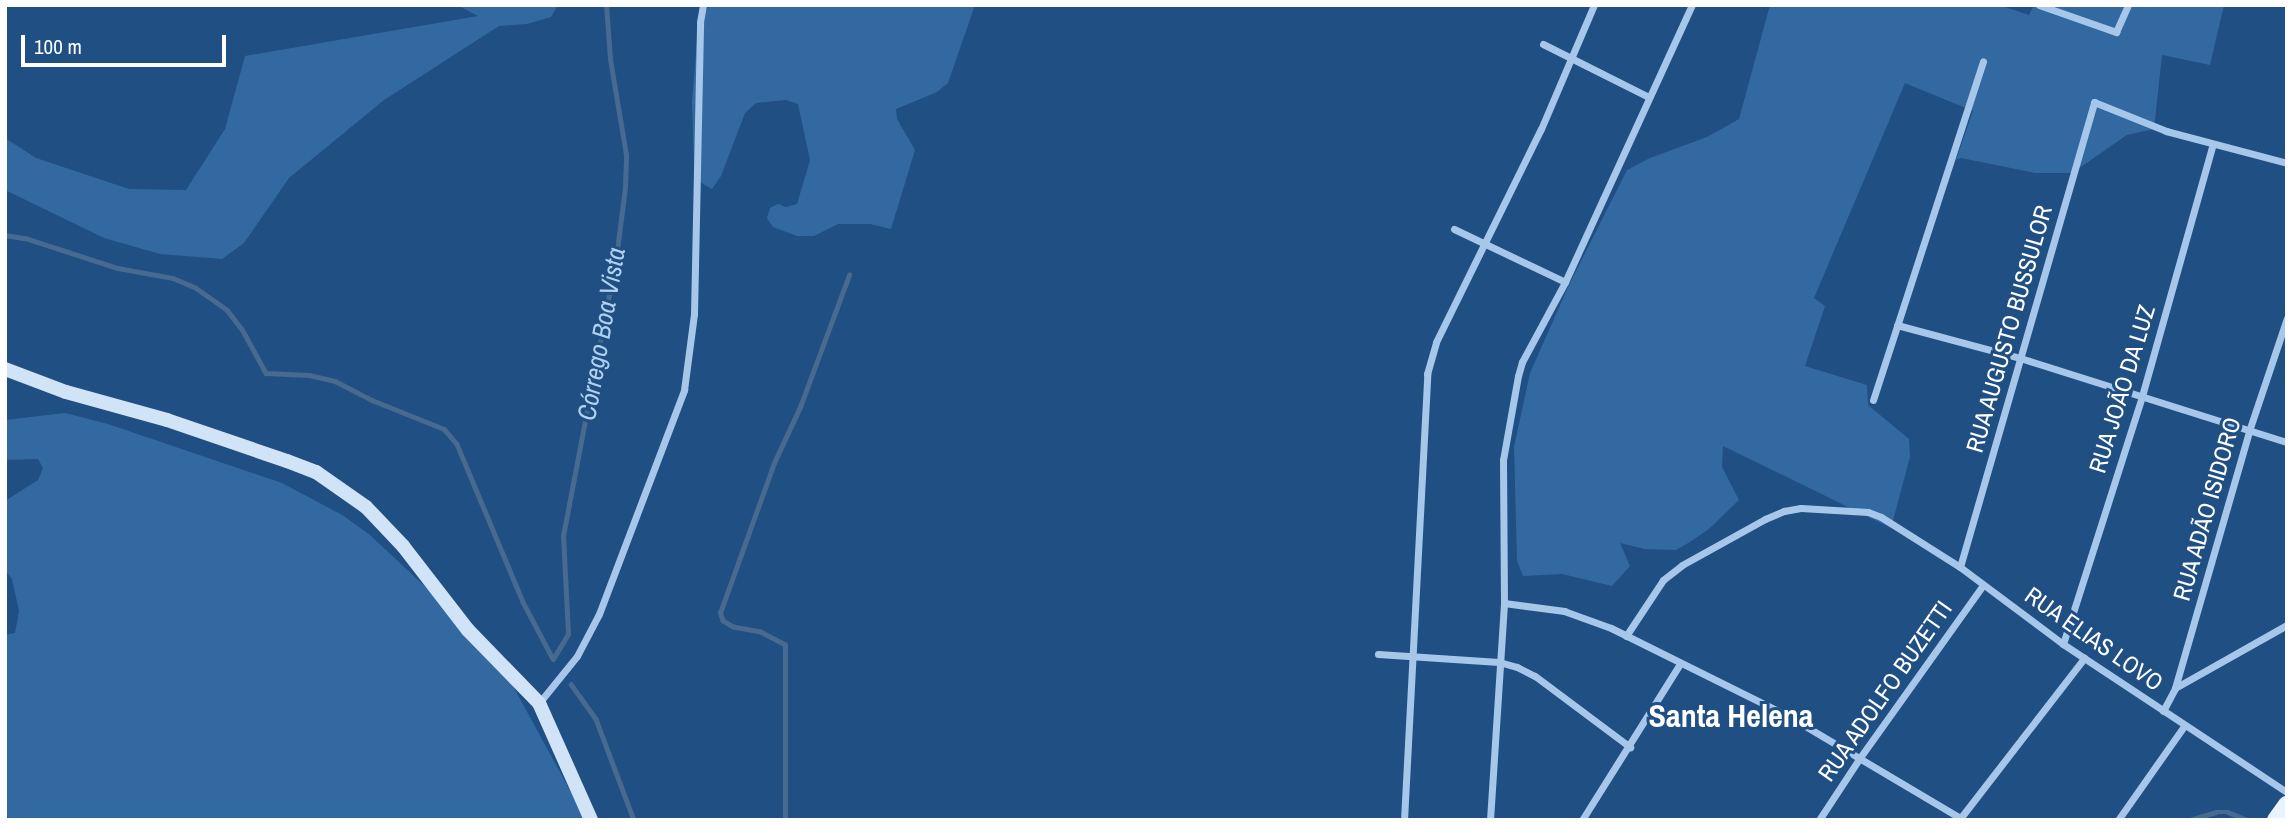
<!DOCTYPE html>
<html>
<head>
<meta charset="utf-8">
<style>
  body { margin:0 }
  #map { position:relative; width:2292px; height:825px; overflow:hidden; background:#1f4f83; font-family:"Archivo Narrow",sans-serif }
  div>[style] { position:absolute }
  .green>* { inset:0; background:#3369a1 }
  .stream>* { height:4.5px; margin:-2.25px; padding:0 2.25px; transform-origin:2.25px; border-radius:2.25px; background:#476a90 }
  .street>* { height:7px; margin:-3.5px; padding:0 3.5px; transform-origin:3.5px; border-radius:3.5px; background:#a6c7e9 }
  .secondary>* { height:14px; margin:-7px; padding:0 7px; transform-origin:7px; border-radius:7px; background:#d1e3f7 }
  .primary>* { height:18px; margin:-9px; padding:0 9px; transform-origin:9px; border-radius:9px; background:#e9f2fe }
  span { translate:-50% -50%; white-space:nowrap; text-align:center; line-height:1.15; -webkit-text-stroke:6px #1f4f83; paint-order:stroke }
  .street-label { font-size:24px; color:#fff }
  .water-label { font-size:26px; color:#b1d1f1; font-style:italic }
  .district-label { font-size:32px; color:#fff; font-weight:700 }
  .frame { position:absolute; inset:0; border:7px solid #fff; pointer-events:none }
  .scale { position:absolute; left:21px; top:35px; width:205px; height:32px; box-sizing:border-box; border:4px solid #fff; border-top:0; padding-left:9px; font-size:21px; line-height:24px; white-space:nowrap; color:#fff; -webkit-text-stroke:5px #1f4f83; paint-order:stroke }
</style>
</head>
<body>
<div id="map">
  <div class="green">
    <div style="clip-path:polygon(457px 5px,558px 5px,551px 17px,527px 24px,499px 26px,384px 100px,289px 178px,244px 243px,222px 259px,160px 254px,104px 238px,5px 190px,5px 138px,36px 158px,129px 189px,186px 190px,225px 129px,245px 56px,478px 16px)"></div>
    <div style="clip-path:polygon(709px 5px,975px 5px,948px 83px,937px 92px,896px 109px,897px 119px,915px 150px,891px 229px,870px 224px,838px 224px,814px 236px,797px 236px,773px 227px,767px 218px,770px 208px,778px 204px,786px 207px,797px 204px,810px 160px,798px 104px,786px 100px,756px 103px,745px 113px,721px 176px,712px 189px,698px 181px,694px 167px,692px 101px,698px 28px)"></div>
    <div style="clip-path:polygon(1770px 5px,1999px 5px,2029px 15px,2034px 5px,2224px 5px,2210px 65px,2162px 55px,2154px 129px,2127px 135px,2072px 173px,2035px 173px,1961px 158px,1956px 160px,1973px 111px,1905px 83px,1814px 298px,1825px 306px,1805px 366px,1867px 385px,1868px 405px,1909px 439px,1910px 457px,1891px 528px,1723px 446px,1722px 467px,1739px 500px,1710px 528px,1690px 542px,1676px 550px,1645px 549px,1620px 543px,1630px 566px,1612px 586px,1562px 574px,1523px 576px,1517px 561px,1514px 447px,1530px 373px,1569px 285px,1627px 170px,1650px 158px,1707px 137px,1739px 119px)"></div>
    <div style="clip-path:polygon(65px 413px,108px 424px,282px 483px,344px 516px,370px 535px,494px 651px,586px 820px,5px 820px,5px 635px,15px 633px,19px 611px,12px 579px,5px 570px,5px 501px,38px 480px,43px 468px,38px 459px,5px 460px,5px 420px)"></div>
  </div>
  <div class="stream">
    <div style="left:5px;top:235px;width:20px;rotate:9deg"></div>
    <div style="left:25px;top:238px;width:98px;rotate:17.9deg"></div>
    <div style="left:118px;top:268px;width:56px;rotate:10.3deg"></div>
    <div style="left:173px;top:278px;width:25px;rotate:23deg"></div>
    <div style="left:196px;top:288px;width:38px;rotate:35deg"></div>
    <div style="left:227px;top:310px;width:24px;rotate:52deg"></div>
    <div style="left:242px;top:329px;width:50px;rotate:61.4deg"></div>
    <div style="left:266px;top:373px;width:43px;rotate:2.7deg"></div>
    <div style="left:309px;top:375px;width:27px;rotate:13deg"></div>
    <div style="left:335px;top:381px;width:42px;rotate:27.2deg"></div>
    <div style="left:372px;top:400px;width:78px;rotate:21.9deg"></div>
    <div style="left:444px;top:429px;width:20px;rotate:49deg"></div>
    <div style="left:457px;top:444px;width:171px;rotate:67.3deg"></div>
    <div style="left:523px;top:602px;width:64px;rotate:62.2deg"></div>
    <div style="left:553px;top:659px;width:29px;rotate:-59deg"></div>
    <div style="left:568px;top:634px;width:98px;rotate:-92.9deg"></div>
    <div style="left:563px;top:536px;width:282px;rotate:-79.2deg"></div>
    <div style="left:616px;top:259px;width:73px;rotate:-82.9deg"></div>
    <div style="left:625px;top:187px;width:32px;rotate:-88deg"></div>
    <div style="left:626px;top:155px;width:97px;rotate:-99.5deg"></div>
    <div style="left:610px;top:59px;width:54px;rotate:-94.2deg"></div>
    <div style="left:571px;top:684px;width:43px;rotate:54.5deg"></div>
    <div style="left:596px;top:719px;width:108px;rotate:69.4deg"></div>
    <div style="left:785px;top:820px;width:175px;rotate:-90deg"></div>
    <div style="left:785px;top:645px;width:27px;rotate:-152deg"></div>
    <div style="left:761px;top:632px;width:28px;rotate:-170deg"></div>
    <div style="left:733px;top:627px;width:12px;rotate:-149deg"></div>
    <div style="left:723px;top:621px;width:9px;rotate:-111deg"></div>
    <div style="left:720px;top:613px;width:159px;rotate:-70.2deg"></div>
    <div style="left:774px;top:463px;width:62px;rotate:-65.1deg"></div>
    <div style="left:800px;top:407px;width:141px;rotate:-69.6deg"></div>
    <div style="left:2190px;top:820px;width:27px;rotate:-17deg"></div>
    <div style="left:2216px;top:812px;width:12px"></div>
    <div style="left:2228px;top:812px;width:21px;rotate:23deg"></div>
  </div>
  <div class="street">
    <div style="left:2039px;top:5px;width:82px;rotate:19.3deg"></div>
    <div style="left:2116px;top:32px;width:30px;rotate:-66deg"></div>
    <div style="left:1543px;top:44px;width:119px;rotate:26.6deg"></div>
    <div style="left:1454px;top:229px;width:123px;rotate:25.5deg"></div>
    <div style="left:1897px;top:325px;width:127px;rotate:15deg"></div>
    <div style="left:2020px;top:358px;width:280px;rotate:17.5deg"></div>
    <div style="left:1873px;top:400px;width:356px;rotate:-72deg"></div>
    <div style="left:1960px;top:567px;width:484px;rotate:-73.9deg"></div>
    <div style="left:2094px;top:102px;width:78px;rotate:21.9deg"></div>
    <div style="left:2166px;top:131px;width:125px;rotate:14.8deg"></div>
    <div style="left:1504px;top:603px;width:61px;rotate:7.6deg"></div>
    <div style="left:1564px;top:611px;width:50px;rotate:19.9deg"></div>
    <div style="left:1611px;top:628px;width:200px;rotate:26.4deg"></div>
    <div style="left:1790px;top:717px;width:198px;rotate:30.7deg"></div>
    <div style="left:1626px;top:636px;width:67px;rotate:-56.5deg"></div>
    <div style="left:1663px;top:580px;width:24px;rotate:-38deg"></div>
    <div style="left:1682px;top:565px;width:95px;rotate:-29deg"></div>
    <div style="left:1765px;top:519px;width:21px;rotate:-23deg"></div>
    <div style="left:1784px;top:511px;width:17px;rotate:-10deg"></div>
    <div style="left:1801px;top:508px;width:67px;rotate:3.4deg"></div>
    <div style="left:1868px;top:512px;width:14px;rotate:21deg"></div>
    <div style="left:1881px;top:517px;width:93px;rotate:32.3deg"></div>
    <div style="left:1960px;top:567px;width:129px;rotate:36.8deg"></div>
    <div style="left:2063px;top:644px;width:268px;rotate:33.5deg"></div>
    <div style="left:2063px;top:644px;width:260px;rotate:-72.3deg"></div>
    <div style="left:2142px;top:396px;width:262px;rotate:-74.3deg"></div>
    <div style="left:1378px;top:654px;width:121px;rotate:3.8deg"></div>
    <div style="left:1499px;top:662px;width:19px;rotate:16deg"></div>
    <div style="left:1517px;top:667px;width:20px;rotate:27deg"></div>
    <div style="left:1535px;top:676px;width:119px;rotate:36.8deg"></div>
    <div style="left:2175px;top:688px;width:129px;rotate:-29.4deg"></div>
    <div style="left:539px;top:703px;width:60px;rotate:-51deg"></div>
    <div style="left:577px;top:656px;width:47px;rotate:-62.4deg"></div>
    <div style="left:599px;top:614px;width:240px;rotate:-69.2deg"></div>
    <div style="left:684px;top:390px;width:77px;rotate:-82.5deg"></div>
    <div style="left:694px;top:314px;width:292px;rotate:-88.8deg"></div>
    <div style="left:700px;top:22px;width:17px;rotate:-80deg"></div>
    <div style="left:2163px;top:711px;width:26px;rotate:-62deg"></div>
    <div style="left:2175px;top:688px;width:267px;rotate:-73.9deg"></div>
    <div style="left:2249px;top:431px;width:119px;rotate:-71.4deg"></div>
    <div style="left:1404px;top:820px;width:447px;rotate:-87deg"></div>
    <div style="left:1427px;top:374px;width:33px;rotate:-74deg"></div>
    <div style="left:1436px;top:342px;width:237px;rotate:-63.8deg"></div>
    <div style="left:1541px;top:129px;width:135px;rotate:-66.9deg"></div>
    <div style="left:1490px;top:820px;width:217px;rotate:-86.3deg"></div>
    <div style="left:1504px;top:603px;width:143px;rotate:-90.4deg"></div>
    <div style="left:1503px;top:460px;width:85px;rotate:-79.9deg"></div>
    <div style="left:1518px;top:376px;width:15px;rotate:-74deg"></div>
    <div style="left:1522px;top:362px;width:91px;rotate:-61.7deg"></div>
    <div style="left:1565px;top:282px;width:305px;rotate:-65.4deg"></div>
    <div style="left:1582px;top:820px;width:184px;rotate:-57.9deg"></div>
    <div style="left:1819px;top:820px;width:73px;rotate:-56.7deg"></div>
    <div style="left:1859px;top:759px;width:214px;rotate:-54.5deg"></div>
    <div style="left:1959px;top:820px;width:205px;rotate:-52.3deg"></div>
    <div style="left:2118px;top:820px;width:115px;rotate:-54.9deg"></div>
  </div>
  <div class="secondary">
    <div style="left:5px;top:369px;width:65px;rotate:20.7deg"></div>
    <div style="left:66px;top:392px;width:105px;rotate:15.5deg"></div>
    <div style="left:167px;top:420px;width:127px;rotate:18.9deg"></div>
    <div style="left:287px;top:461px;width:31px;rotate:21deg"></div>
    <div style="left:316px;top:472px;width:61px;rotate:35deg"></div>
    <div style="left:366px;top:507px;width:54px;rotate:46.5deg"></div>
    <div style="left:403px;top:546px;width:106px;rotate:52.3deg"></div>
    <div style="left:468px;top:630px;width:102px;rotate:45.8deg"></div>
    <div style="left:539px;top:703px;width:128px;rotate:66deg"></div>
  </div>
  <div class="primary">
    <div style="left:2276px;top:820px;width:19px;rotate:-54deg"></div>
  </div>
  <div class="street-label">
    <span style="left:2009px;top:329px;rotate:-74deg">RUA AUGUSTO BUSSULOR</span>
    <span style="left:2122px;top:389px;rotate:-73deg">RUA JOÃO DA LUZ</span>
    <span style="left:2207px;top:509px;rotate:-74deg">RUA ADÃO ISIDORO</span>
    <span style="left:2094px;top:639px;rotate:35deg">RUA ELIAS LOVO</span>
    <span style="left:1885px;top:691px;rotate:-55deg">RUA ADOLFO BUZETTI</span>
  </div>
  <div class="water-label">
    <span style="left:601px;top:334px;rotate:-80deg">Córrego Boa Vista</span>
  </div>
  <div class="district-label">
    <span style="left:1731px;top:716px">Santa Helena</span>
  </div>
  <div class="frame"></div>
  <div class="scale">100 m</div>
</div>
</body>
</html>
